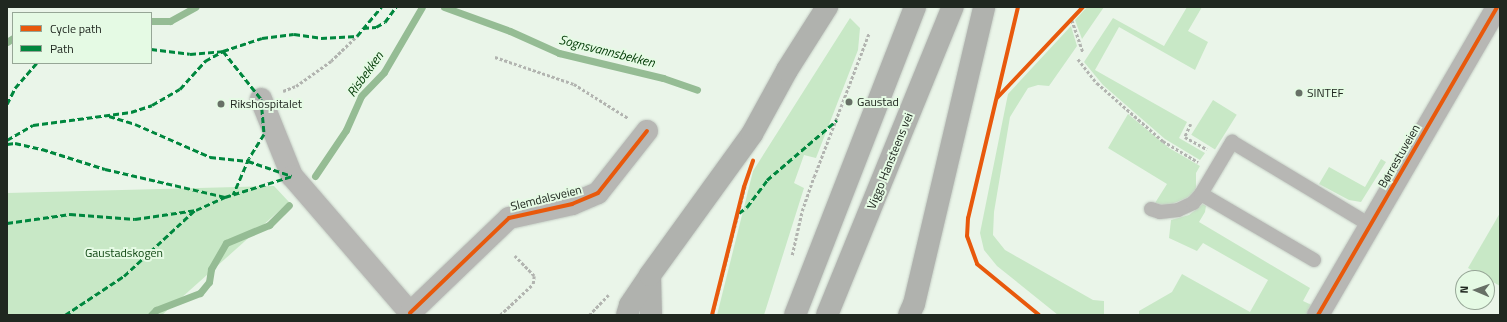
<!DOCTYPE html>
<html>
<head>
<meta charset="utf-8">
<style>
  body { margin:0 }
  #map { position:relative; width:1507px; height:322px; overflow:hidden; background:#eaf5e9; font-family:"Titillium Web",sans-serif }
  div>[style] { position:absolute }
  .green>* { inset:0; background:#c8e8c6; transform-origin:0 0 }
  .stream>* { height:7px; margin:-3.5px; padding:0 3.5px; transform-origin:3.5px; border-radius:3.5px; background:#95bc94 }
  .path>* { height:2.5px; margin-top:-1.25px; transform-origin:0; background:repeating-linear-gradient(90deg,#b2b4b0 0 3px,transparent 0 5px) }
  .roads { filter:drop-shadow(0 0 1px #c6cfc6) drop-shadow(0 0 1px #c6cfc6) }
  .service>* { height:14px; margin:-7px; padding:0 7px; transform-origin:7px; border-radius:7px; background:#b7b7b4 }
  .minor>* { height:22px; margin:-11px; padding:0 11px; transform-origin:11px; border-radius:11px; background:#b7b7b4 }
  .trunk>* { height:22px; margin:-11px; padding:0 11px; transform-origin:11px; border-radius:11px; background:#b0b2ae }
  .quiet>* { height:3px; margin-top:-1.5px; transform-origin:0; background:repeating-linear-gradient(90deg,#00873e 0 6px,transparent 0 9px) }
  .cycleway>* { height:4px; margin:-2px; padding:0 2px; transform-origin:2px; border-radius:2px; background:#e8590c }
  .dots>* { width:11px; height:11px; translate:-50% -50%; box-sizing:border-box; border:2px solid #e5fae4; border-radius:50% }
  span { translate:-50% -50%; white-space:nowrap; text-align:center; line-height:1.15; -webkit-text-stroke:4px #e5fae4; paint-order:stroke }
  .poi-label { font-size:12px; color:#202820 }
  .left { translate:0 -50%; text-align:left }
  .street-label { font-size:12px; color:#202820 }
  .park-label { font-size:12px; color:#104713 }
  .water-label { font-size:13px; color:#003a05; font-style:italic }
  .frame { position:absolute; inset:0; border:8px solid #202820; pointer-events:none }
  .legend { position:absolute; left:12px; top:12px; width:140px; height:52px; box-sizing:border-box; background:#e5fae4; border:1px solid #96a696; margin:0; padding:5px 7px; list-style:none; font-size:12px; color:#202820 }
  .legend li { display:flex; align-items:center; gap:8px; height:20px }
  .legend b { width:20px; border:1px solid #96a696 }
  .north { position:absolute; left:1455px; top:270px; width:40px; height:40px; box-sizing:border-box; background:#e5fae4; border:1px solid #96a696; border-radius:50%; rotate:272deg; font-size:11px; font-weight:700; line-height:16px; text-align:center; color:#202820 }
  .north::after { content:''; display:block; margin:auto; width:14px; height:18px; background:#677066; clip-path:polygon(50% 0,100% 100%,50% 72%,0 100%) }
</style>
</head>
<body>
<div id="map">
  <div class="green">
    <div style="clip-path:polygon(1087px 7px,1104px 7px,1082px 39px,1075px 20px)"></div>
    <div style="clip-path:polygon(1187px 7px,1202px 7px,1188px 31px,1208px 42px,1195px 70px,1119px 27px,1095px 70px,1187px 122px,1179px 138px,1205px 153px,1200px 160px,1165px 139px,1103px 85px,1084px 62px,1113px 18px,1164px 46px)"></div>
    <div style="clip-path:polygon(850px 18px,860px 28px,858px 50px,816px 158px,804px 155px,794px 183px,804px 188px,764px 315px,717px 315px,753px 171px)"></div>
    <div style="clip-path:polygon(1071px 26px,1077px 46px,1049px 86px,1038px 85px,1028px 88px,1010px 117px,994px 212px,993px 235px,1005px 250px,1093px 300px,1104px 301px,1104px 315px,1058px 315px,997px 266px,984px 250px,980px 233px,1008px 94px)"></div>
    <div style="left:1213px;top:100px;width:28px;height:41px;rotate:32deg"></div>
    <div style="clip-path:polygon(1128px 114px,1169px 148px,1200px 166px,1196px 173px,1196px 190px,1189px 197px,1167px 206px,1155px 203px,1167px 184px,1108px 148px)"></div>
    <div style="clip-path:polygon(1381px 159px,1386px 162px,1361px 202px,1349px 200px,1319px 184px,1329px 167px,1365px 187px)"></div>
    <div style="clip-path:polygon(274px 186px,289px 202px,162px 315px,7px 315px,7px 193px)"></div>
    <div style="clip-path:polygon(1203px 204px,1206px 206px,1205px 212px,1199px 222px,1310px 288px,1303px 301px,1333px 315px,1139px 315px,1139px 311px,1172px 292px,1182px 274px,1250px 312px,1268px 280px,1203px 243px,1197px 251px,1169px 238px,1171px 220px,1189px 215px)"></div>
    <div style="clip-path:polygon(1500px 213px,1500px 286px,1468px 268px)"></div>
  </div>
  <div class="stream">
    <div style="left:444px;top:7px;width:70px;rotate:20deg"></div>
    <div style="left:510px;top:31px;width:54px;rotate:24.2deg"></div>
    <div style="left:559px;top:53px;width:107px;rotate:13.5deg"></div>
    <div style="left:663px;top:78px;width:36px;rotate:19deg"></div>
    <div style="left:151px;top:21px;width:19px"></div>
    <div style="left:170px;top:21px;width:29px;rotate:-29deg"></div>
    <div style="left:7px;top:42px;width:7px;rotate:-34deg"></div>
    <div style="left:315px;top:176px;width:55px;rotate:-56deg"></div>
    <div style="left:346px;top:130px;width:37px;rotate:-66deg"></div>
    <div style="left:361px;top:96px;width:33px;rotate:-46deg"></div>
    <div style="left:384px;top:72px;width:75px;rotate:-59.7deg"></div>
    <div style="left:151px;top:315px;width:7px;rotate:-45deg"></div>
    <div style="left:156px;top:310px;width:47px;rotate:-21.1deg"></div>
    <div style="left:200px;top:293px;width:14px;rotate:-51deg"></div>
    <div style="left:209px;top:282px;width:13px;rotate:-81deg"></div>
    <div style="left:211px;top:269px;width:30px;rotate:-60deg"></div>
    <div style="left:226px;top:243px;width:47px;rotate:-22.7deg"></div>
    <div style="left:269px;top:225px;width:28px;rotate:-45deg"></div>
  </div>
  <div class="path">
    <div style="left:1072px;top:20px;width:34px;rotate:71deg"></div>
    <div style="left:495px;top:57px;width:83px;rotate:18.9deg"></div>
    <div style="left:574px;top:84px;width:64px;rotate:32.2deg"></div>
    <div style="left:1078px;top:59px;width:31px;rotate:52deg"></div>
    <div style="left:1097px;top:83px;width:88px;rotate:41.3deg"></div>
    <div style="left:1163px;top:141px;width:41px;rotate:31deg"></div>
    <div style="left:283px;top:91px;width:14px;rotate:-21deg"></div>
    <div style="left:296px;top:86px;width:43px;rotate:-35.5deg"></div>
    <div style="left:331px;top:61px;width:36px;rotate:-44deg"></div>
    <div style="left:1191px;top:124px;width:14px;rotate:115deg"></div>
    <div style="left:1185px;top:137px;width:25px;rotate:29deg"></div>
    <div style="left:792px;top:255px;width:45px;rotate:-77.2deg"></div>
    <div style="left:802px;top:211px;width:36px;rotate:-71deg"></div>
    <div style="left:814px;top:177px;width:154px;rotate:-69.1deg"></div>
    <div style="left:500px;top:315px;width:45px;rotate:-43.2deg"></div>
    <div style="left:533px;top:284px;width:8px;rotate:-83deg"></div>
    <div style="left:534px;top:276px;width:28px;rotate:-134deg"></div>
    <div style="left:589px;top:315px;width:28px;rotate:-46deg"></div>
    <div style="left:712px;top:315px;width:133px;rotate:-75.7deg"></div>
  </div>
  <div class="roads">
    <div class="service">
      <div style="left:1151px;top:209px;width:9px;rotate:18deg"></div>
      <div style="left:1160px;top:212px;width:18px;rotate:-6deg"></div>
      <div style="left:1178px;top:210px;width:17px;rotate:-25deg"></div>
      <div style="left:1193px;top:203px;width:12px;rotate:-48deg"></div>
      <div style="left:1314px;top:260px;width:131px;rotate:-149.7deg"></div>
      <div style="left:1201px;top:194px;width:61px;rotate:-59.2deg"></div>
      <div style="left:1232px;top:142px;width:161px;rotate:31deg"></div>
    </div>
    <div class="minor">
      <div style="left:261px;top:99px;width:83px;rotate:68.1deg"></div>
      <div style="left:292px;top:176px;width:184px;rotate:49.2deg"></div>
      <div style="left:410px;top:313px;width:137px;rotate:-43.8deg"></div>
      <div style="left:509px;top:218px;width:65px;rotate:-12.5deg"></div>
      <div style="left:572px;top:204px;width:28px;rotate:-23deg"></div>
      <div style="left:598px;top:193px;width:79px;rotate:-51.7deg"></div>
      <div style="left:1318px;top:315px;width:356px;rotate:-59.8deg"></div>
    </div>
    <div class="trunk">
      <div style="left:650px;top:275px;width:40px;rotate:88.6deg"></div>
      <div style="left:627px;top:315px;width:10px;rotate:-73deg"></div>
      <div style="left:630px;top:305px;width:36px;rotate:-56deg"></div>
      <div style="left:650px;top:275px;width:174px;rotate:-54.1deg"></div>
      <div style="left:752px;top:134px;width:73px;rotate:-61.3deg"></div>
      <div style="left:787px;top:70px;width:75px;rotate:-57.6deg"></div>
      <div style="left:795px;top:315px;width:331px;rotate:-68.7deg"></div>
      <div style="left:827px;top:315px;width:333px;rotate:-67.8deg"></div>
      <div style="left:909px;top:315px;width:12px;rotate:-66deg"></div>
      <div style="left:914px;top:304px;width:305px;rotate:-76.7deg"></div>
    </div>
  </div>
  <div class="quiet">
    <div style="left:363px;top:28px;width:13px;rotate:-4deg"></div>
    <div style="left:376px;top:27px;width:10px;rotate:-29deg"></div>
    <div style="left:385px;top:22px;width:19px;rotate:-54deg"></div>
    <div style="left:151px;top:49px;width:39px;rotate:7deg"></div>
    <div style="left:190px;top:54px;width:33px;rotate:-5deg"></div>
    <div style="left:223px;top:51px;width:41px;rotate:-18.4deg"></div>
    <div style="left:262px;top:38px;width:32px;rotate:-7deg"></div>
    <div style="left:294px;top:34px;width:27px;rotate:8deg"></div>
    <div style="left:321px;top:38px;width:36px;rotate:-3deg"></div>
    <div style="left:357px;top:36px;width:38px;rotate:-50deg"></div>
    <div style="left:7px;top:104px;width:18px;rotate:-63deg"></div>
    <div style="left:15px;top:88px;width:33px;rotate:-49deg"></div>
    <div style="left:109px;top:116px;width:27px;rotate:17deg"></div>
    <div style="left:135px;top:124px;width:82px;rotate:23.7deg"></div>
    <div style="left:210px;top:157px;width:38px;rotate:6deg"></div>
    <div style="left:248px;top:161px;width:46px;rotate:18.8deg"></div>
    <div style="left:7px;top:140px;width:30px;rotate:-30deg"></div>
    <div style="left:33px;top:125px;width:99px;rotate:-7.6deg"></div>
    <div style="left:131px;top:112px;width:22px;rotate:-18deg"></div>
    <div style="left:152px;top:105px;width:32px;rotate:-30deg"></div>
    <div style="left:180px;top:89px;width:38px;rotate:-48deg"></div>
    <div style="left:205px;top:61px;width:21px;rotate:-29deg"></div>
    <div style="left:223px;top:51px;width:61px;rotate:51.6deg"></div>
    <div style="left:261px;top:99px;width:35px;rotate:85deg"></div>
    <div style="left:264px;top:134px;width:28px;rotate:122deg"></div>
    <div style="left:249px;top:158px;width:40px;rotate:113.4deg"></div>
    <div style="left:7px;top:144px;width:8px;rotate:-7deg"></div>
    <div style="left:15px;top:143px;width:28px;rotate:13deg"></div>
    <div style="left:42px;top:149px;width:66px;rotate:17.6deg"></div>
    <div style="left:105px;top:169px;width:123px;rotate:13.1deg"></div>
    <div style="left:739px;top:213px;width:10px;rotate:-37deg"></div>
    <div style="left:747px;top:207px;width:34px;rotate:-53deg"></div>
    <div style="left:767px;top:180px;width:92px;rotate:-40.6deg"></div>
    <div style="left:7px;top:223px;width:64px;rotate:-8.1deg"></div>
    <div style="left:70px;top:214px;width:65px;rotate:4.4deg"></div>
    <div style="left:135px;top:219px;width:62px;rotate:-8.4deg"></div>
    <div style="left:196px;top:210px;width:32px;rotate:-24deg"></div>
    <div style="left:225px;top:197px;width:70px;rotate:-17.4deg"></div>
    <div style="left:65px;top:315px;width:71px;rotate:-33.5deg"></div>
    <div style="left:124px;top:276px;width:97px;rotate:-42.9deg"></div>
  </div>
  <div class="cycleway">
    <div style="left:1018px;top:7px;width:217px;rotate:103.3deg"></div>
    <div style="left:968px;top:218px;width:18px;rotate:93deg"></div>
    <div style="left:967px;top:236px;width:30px;rotate:70deg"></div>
    <div style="left:977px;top:264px;width:80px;rotate:39.4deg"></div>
    <div style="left:997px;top:98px;width:125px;rotate:-46.6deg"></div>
    <div style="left:410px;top:313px;width:137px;rotate:-43.8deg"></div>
    <div style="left:509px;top:218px;width:65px;rotate:-12.5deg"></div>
    <div style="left:572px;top:204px;width:28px;rotate:-23deg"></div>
    <div style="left:598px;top:193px;width:79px;rotate:-51.7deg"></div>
    <div style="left:712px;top:315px;width:132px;rotate:-76deg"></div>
    <div style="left:744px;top:187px;width:28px;rotate:-71deg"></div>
    <div style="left:1318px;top:315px;width:356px;rotate:-59.8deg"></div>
  </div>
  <div class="dots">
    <div style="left:1299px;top:93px;background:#677066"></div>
    <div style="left:849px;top:102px;background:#677066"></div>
    <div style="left:221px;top:104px;background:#677066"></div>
  </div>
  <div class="poi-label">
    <span class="left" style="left:1307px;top:93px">SINTEF</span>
    <span class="left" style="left:857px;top:102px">Gaustad</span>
    <span class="left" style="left:230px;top:104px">Rikshospitalet</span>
  </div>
  <div class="street-label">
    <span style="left:1399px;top:156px;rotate:-60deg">Børrestuveien</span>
    <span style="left:890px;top:161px;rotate:-68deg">Viggo Hansteens vei</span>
    <span style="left:546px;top:198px;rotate:-14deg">Slemdalsveien</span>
  </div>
  <div class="park-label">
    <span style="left:124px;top:253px">Gaustadskogen</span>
  </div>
  <div class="water-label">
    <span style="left:607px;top:51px;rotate:14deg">Sognsvannsbekken</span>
    <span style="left:365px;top:74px;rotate:-54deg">Risbekken</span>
  </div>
  <div class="frame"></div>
  <ul class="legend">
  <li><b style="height:5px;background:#e8590c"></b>Cycle path</li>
  <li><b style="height:5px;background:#00873e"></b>Path</li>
  </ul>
  <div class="north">N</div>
</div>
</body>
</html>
